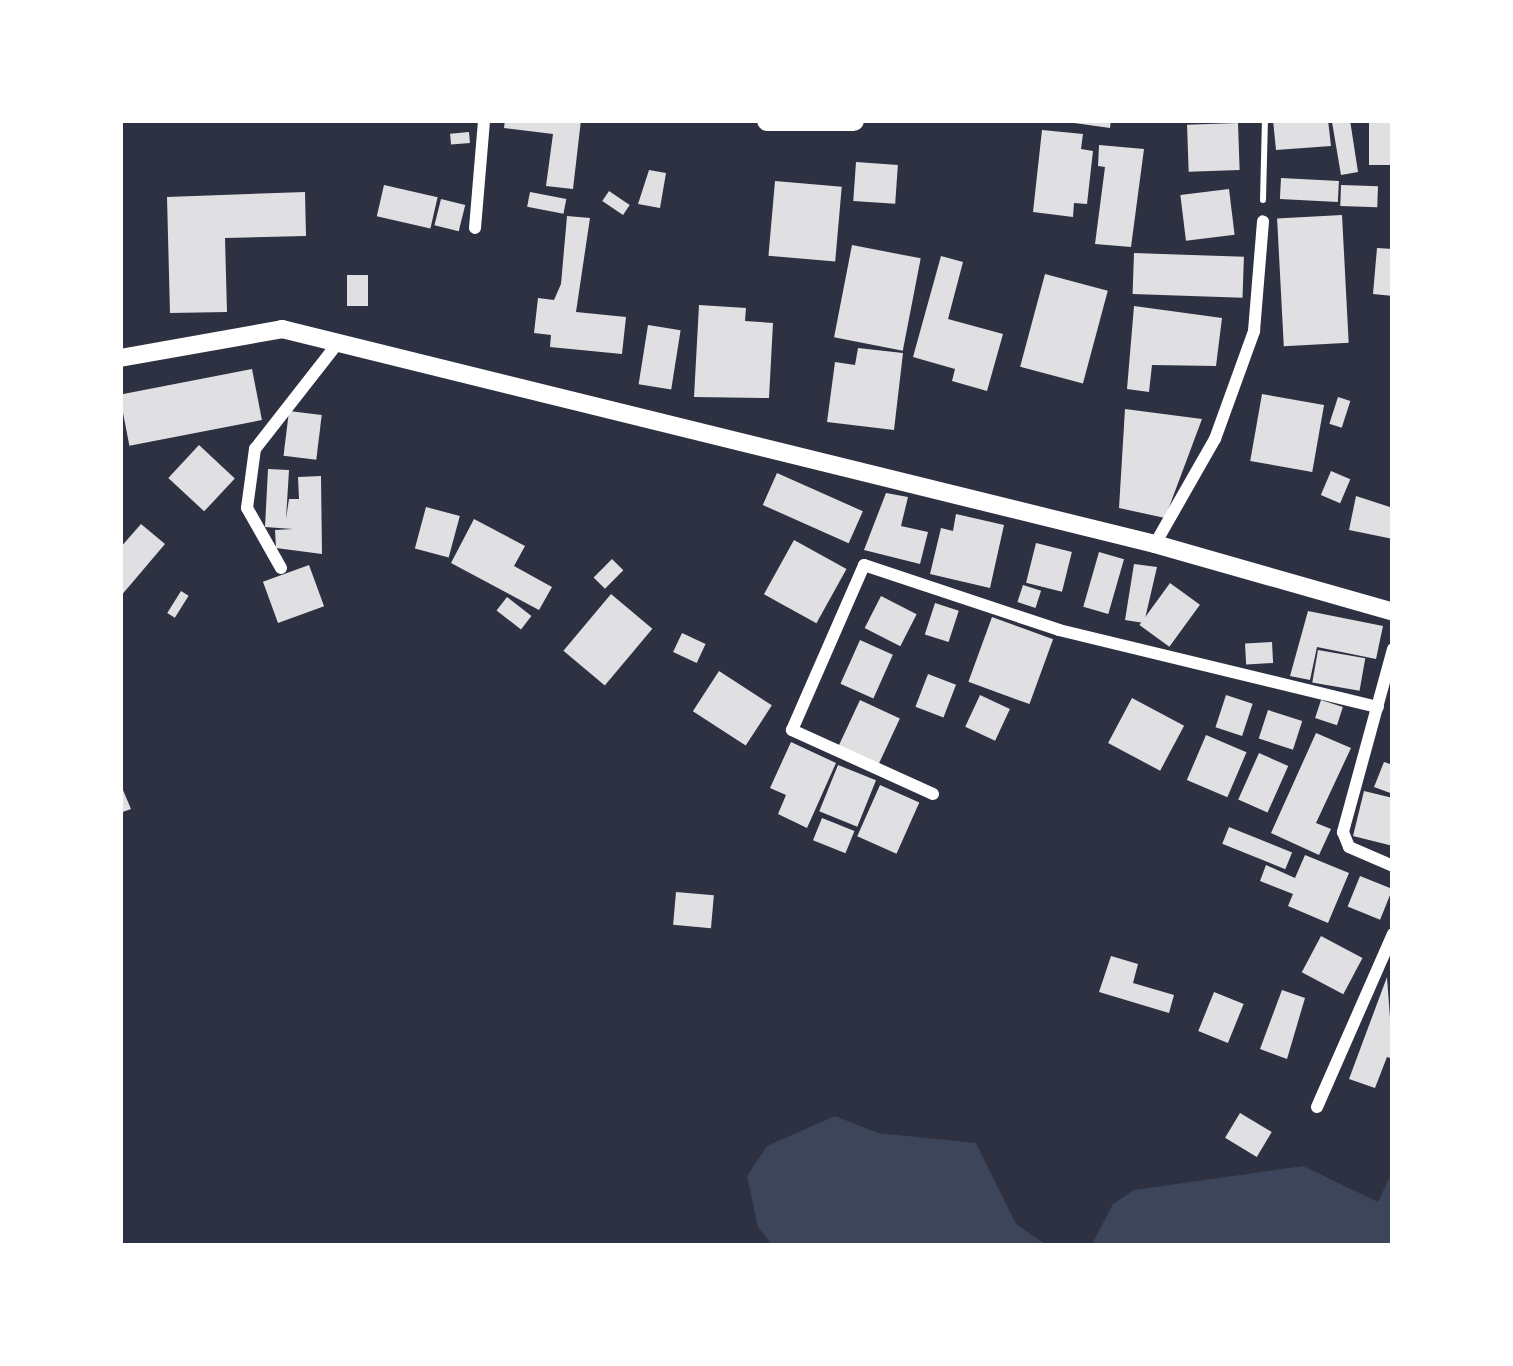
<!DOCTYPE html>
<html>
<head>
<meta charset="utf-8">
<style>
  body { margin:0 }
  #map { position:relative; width:1513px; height:1366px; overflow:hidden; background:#2d3142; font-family:"IBM Plex Serif",serif }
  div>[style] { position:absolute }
  .green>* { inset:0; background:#3c4559 }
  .building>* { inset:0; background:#e0e0e3; transform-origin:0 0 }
  .path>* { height:6px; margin:-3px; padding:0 3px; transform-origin:3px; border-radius:3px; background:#fff }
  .minor>* { height:12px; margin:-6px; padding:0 6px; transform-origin:6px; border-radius:6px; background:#fff }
  .secondary>* { height:18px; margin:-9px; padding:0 9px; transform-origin:9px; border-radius:9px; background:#fff }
  .primary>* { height:21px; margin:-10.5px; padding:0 10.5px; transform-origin:10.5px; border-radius:10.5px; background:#fff }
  span { translate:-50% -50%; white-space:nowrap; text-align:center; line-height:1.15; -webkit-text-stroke:10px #fff; paint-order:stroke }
  .frame { position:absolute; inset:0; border:123px solid #fff; pointer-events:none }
</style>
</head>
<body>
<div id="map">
  <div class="green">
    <div style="clip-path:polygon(835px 1116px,878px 1133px,976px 1143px,1016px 1224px,1048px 1246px,773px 1246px,758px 1227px,747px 1176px,767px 1146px)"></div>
    <div style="clip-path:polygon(1303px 1166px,1378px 1202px,1393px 1170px,1393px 1246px,1091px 1246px,1113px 1204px,1134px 1190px)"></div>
  </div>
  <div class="building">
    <div style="clip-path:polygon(505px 120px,581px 120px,573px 189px,546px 186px,553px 134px,504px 128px)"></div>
    <div style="clip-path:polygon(1053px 120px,1111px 120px,1110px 128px)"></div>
    <div style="clip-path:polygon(1273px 120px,1328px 120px,1331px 146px,1276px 150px)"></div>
    <div style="clip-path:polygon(1342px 120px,1350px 120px,1358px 172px,1341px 175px,1332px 122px)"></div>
    <div style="left:1369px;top:120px;width:24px;height:45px"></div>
    <div style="left:1238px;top:123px;width:47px;height:51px;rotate:88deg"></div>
    <div style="clip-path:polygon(1042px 130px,1083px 134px,1081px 149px,1093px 151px,1087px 204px,1074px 203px,1073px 217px,1033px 212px)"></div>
    <div style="left:469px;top:132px;width:11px;height:19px;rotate:85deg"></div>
    <div style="clip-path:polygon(1099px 145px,1144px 149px,1131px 247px,1095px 244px,1105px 167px,1098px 166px)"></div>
    <div style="left:856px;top:162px;width:42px;height:39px;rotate:4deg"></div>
    <div style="clip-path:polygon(649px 170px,666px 173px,660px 208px,638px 204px)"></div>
    <div style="left:1281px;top:178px;width:58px;height:21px;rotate:3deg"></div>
    <div style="left:775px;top:181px;width:67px;height:75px;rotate:5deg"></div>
    <div style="left:384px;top:185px;width:55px;height:32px;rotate:13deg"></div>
    <div style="left:1341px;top:185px;width:37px;height:21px;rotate:2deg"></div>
    <div style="left:1229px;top:189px;width:46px;height:49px;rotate:83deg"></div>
    <div style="left:609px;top:191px;width:25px;height:12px;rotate:34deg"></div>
    <div style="clip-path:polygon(305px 192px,306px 236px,225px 238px,227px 312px,170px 313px,167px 197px)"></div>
    <div style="left:530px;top:192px;width:37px;height:15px;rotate:11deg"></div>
    <div style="left:441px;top:199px;width:25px;height:27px;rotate:14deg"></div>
    <div style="left:1342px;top:215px;width:128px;height:65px;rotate:87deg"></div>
    <div style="clip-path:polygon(567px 216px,590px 218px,576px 312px,626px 317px,622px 354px,550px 347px,551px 335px,534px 333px,538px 298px,554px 300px,561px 284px)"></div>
    <div style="left:852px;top:245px;width:70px;height:94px;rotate:11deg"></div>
    <div style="clip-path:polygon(1377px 248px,1393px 249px,1393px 296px,1373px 294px)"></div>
    <div style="left:1134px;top:253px;width:110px;height:41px;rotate:2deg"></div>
    <div style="clip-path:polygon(941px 256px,963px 262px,948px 319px,1003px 334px,987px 391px,952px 381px,955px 369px,913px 357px)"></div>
    <div style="left:1045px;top:274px;width:65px;height:96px;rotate:15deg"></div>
    <div style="left:347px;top:275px;width:21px;height:31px"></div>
    <div style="clip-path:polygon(699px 305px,746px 308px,745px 321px,773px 323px,769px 398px,694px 397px)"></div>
    <div style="clip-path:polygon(1134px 306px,1222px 318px,1216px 366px,1152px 365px,1149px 392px,1127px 389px)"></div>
    <div style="left:648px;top:325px;width:33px;height:60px;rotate:9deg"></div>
    <div style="clip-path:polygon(858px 348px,903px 353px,894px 430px,827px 422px,835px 362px,855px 365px)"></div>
    <div style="left:252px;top:369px;width:52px;height:135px;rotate:79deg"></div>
    <div style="left:1262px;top:394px;width:63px;height:68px;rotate:10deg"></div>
    <div style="left:1338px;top:397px;width:13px;height:28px;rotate:18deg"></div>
    <div style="clip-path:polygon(1125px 409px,1202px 419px,1165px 518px,1119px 508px)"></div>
    <div style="left:289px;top:411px;width:33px;height:45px;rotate:7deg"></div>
    <div style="left:199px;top:445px;width:49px;height:45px;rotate:43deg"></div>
    <div style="clip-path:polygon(268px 469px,289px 470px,286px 519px,289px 499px,299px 499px,298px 477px,321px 476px,322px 554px,276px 548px,275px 530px,293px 529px,265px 527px)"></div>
    <div style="left:1331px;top:471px;width:21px;height:26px;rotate:23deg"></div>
    <div style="left:777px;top:473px;width:94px;height:35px;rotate:24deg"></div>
    <div style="clip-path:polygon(886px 493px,908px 497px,901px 526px,928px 532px,920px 564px,864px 550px)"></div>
    <div style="clip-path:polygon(1356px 496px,1393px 508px,1393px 539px,1349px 530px)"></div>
    <div style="left:426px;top:507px;width:35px;height:43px;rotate:15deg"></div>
    <div style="clip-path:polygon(956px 514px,1004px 525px,990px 588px,930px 574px,941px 528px,953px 531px)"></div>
    <div style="clip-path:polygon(474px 519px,525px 546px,514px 566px,552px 587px,539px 610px,451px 563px)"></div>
    <div style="clip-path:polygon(141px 524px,165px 544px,120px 597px,120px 548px)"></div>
    <div style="left:794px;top:540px;width:60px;height:62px;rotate:29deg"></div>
    <div style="left:1036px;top:543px;width:37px;height:41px;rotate:14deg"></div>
    <div style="left:1099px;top:552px;width:26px;height:57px;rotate:16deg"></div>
    <div style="left:612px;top:559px;width:16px;height:26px;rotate:45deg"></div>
    <div style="clip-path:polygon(1134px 564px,1157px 567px,1144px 623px,1125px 620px)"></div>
    <div style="left:309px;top:565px;width:44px;height:49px;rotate:70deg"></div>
    <div style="left:1170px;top:583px;width:37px;height:52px;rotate:36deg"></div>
    <div style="left:1023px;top:585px;width:19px;height:18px;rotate:18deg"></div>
    <div style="left:181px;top:591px;width:9px;height:26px;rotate:32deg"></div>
    <div style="left:611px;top:594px;width:54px;height:74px;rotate:40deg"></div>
    <div style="left:881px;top:596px;width:40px;height:36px;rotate:27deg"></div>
    <div style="left:507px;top:597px;width:31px;height:17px;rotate:38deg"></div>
    <div style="left:935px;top:603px;width:25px;height:33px;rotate:18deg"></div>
    <div style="clip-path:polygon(1308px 611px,1383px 626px,1376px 659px,1317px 647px,1310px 680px,1290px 676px)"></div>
    <div style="left:992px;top:617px;width:65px;height:69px;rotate:20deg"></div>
    <div style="left:682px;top:633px;width:26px;height:21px;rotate:25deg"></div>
    <div style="left:860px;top:640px;width:36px;height:48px;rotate:24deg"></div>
    <div style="left:1272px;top:642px;width:21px;height:27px;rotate:87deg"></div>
    <div style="left:1318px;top:650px;width:48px;height:33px;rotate:10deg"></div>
    <div style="left:719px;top:671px;width:63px;height:48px;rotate:33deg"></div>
    <div style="left:928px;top:674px;width:30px;height:35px;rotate:21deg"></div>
    <div style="left:980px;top:695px;width:33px;height:35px;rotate:25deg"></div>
    <div style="left:1226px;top:695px;width:28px;height:34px;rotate:18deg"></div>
    <div style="left:1132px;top:698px;width:59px;height:51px;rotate:28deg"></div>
    <div style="left:860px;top:700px;width:44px;height:51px;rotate:25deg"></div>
    <div style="left:1321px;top:700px;width:23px;height:19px;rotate:18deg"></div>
    <div style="left:1268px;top:710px;width:36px;height:30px;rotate:18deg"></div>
    <div style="clip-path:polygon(1316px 733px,1351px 748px,1316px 823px,1331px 829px,1319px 855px,1271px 833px)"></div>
    <div style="left:1206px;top:735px;width:44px;height:49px;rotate:23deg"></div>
    <div style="clip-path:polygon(791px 742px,836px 763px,807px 828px,778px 814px,786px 795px,770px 788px)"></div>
    <div style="left:1259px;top:753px;width:32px;height:51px;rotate:24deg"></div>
    <div style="clip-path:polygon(1384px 762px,1393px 765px,1393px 794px,1374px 787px)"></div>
    <div style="left:838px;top:765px;width:41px;height:50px;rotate:22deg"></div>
    <div style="clip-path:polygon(120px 783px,131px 809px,120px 813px)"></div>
    <div style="left:880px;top:785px;width:43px;height:56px;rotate:24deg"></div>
    <div style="clip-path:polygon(1364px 791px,1393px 798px,1393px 846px,1353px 836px)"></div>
    <div style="left:822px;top:818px;width:35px;height:24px;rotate:22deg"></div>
    <div style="left:1229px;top:827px;width:68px;height:18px;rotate:22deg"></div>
    <div style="clip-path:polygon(1305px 855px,1349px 873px,1328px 923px,1288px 906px,1293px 894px,1260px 881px,1266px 865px,1295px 878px)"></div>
    <div style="left:1360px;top:876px;width:35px;height:33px;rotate:22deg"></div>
    <div style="left:676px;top:892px;width:38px;height:33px;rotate:5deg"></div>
    <div style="left:1321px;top:936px;width:47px;height:41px;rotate:28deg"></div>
    <div style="clip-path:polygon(1111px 956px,1138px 964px,1133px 983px,1174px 995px,1169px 1013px,1099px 992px)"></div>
    <div style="clip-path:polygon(1387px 977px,1393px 1059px,1387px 1057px,1375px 1088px,1349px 1079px)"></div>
    <div style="clip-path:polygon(1282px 990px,1305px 998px,1287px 1059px,1260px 1049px)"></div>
    <div style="left:1214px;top:992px;width:32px;height:42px;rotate:22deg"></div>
    <div style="left:1240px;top:1113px;width:37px;height:29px;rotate:31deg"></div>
  </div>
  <div class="path">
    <div style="left:1263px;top:200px;width:80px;rotate:-88.6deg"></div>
  </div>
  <div class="minor">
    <div style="left:475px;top:228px;width:108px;rotate:-85.2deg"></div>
    <div style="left:1155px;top:544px;width:121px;rotate:-60.3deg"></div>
    <div style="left:1215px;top:439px;width:115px;rotate:-70.1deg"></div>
    <div style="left:1254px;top:331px;width:110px;rotate:-85.3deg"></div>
    <div style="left:281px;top:568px;width:69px;rotate:-119.5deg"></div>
    <div style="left:247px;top:508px;width:60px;rotate:-82.3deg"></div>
    <div style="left:255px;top:449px;width:133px;rotate:-52deg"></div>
    <div style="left:1393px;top:649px;width:190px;rotate:105.3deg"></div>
    <div style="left:1343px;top:832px;width:16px;rotate:68deg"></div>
    <div style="left:1349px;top:847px;width:48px;rotate:23.4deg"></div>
    <div style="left:933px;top:794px;width:155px;rotate:-155.6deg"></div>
    <div style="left:792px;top:730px;width:180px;rotate:-66.4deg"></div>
    <div style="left:864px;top:565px;width:206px;rotate:18.4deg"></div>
    <div style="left:1059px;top:630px;width:328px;rotate:13.6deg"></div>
    <div style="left:1317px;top:1107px;width:189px;rotate:-66.3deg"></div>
  </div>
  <div class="secondary">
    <div style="left:120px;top:358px;width:165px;rotate:-10.1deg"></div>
    <div style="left:282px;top:329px;width:899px;rotate:13.84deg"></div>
    <div style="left:1155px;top:544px;width:248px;rotate:15.9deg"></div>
  </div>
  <div class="primary">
    <div style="left:767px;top:120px;width:86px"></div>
  </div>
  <div class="frame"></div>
</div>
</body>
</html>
